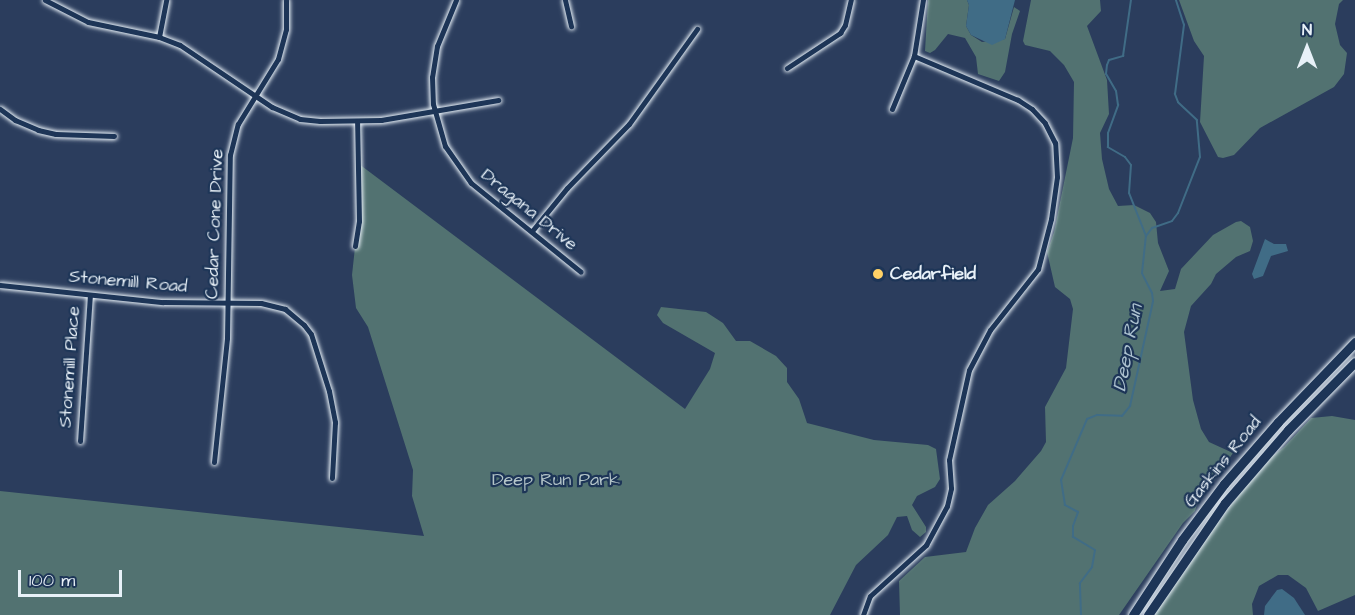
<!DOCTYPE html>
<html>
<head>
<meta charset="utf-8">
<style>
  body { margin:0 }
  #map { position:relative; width:1355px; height:615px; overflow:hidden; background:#2b3d5d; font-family:"Architects Daughter",sans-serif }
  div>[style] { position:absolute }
  .green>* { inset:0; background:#527271 }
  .water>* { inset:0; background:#406c86 }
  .stream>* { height:2px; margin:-1px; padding:0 1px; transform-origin:1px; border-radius:1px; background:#406c86 }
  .roads { filter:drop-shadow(0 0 2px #e8f1f8) drop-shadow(0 0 2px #e8f1f8) }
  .minor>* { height:5px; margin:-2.5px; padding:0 2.5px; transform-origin:2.5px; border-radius:2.5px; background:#1d3557 }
  .primary>* { height:9px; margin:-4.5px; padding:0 4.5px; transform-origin:4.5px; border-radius:4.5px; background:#1d3557 }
  .dots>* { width:16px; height:16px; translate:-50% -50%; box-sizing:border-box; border:3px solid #1d3557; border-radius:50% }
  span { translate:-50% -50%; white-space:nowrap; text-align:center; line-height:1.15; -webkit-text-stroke:4.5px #1d3557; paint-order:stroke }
  .street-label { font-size:18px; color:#e8f1f8 }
  .poi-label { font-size:18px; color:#e8f1f8; font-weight:700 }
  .left { translate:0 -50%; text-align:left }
  .park-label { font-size:18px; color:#b4c5c9 }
  .water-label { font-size:20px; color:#adc2d0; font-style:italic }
  .north { position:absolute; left:1277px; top:18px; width:60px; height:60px; -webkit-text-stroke:4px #1d3557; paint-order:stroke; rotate:0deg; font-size:16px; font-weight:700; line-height:24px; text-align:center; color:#e8f1f8 }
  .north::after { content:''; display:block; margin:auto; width:21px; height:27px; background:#e8f1f8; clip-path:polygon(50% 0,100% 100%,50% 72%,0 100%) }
  .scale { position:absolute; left:18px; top:570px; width:104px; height:27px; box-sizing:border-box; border:3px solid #e8f1f8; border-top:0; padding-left:8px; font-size:18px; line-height:21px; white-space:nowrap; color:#e8f1f8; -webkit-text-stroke:4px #1d3557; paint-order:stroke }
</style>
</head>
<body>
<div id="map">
  <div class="green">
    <div style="clip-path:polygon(928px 0,967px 0,969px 5px,966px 26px,971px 35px,982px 42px,1005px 39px,1014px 7px,1020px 11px,1012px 34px,1005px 72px,999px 81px,978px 74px,976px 57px,965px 38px,948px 34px,935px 50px,930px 53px,925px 51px)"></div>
    <div style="clip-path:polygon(1031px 0,1100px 0,1101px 11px,1087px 26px,1107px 80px,1109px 114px,1100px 133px,1102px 159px,1109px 189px,1118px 206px,1134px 205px,1150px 213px,1156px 222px,1158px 243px,1169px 271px,1160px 291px,1175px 289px,1181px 269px,1213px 235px,1236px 222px,1241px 221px,1250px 227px,1253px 241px,1250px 251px,1236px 257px,1216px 274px,1211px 284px,1191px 306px,1184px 332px,1193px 400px,1201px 429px,1209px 442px,1233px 453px,1213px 482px,1201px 492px,1195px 511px,1183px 523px,1119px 615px,900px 615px,899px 581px,925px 557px,966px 552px,975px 528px,988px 505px,1015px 481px,1041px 451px,1046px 442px,1045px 407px,1066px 368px,1073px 309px,1070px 299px,1055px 287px,1047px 252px,1054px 232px,1073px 138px,1074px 82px,1064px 65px,1050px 51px,1025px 45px,1023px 41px)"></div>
    <div style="clip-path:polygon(1179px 0,1343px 0,1339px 4px,1335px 24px,1340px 45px,1347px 53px,1344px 74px,1334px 87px,1260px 128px,1234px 155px,1223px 158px,1218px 157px,1200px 122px,1204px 56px,1194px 41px)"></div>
    <div style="clip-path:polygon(359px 164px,685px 409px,710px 369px,715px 353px,663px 323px,657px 315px,661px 307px,706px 312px,723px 323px,736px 341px,750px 341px,776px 356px,787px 368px,787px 382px,799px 399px,807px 423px,874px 440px,928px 445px,936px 449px,940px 479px,935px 487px,917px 496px,912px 505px,926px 527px,926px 532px,920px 537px,912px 530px,907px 516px,897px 517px,888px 535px,856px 565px,830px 615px,0 615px,0 491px,424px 536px,412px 496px,413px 470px,368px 327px,356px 308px,352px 275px,361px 192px)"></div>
    <div style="clip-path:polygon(1332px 416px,1355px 420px,1355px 595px,1318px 611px,1306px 588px,1288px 575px,1278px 575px,1259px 586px,1252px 604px,1253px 615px,1153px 615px,1214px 526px,1265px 462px,1284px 447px,1311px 418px)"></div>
  </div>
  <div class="water">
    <div style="clip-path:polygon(967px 0,1015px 0,1005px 39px,992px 45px,971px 35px,966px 26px,969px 5px)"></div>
    <div style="clip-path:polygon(1265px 239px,1274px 244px,1286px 244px,1288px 251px,1271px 256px,1263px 276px,1254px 279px,1252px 274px)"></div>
    <div style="clip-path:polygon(1282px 589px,1294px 598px,1305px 615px,1264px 615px,1265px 606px,1277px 590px)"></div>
  </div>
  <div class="stream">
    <div style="left:1146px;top:236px;width:10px;rotate:-53deg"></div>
    <div style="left:1152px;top:228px;width:21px;rotate:-19deg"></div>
    <div style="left:1172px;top:221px;width:10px;rotate:-53deg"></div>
    <div style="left:1178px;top:213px;width:60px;rotate:-68.6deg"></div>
    <div style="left:1200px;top:157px;width:37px;rotate:-95deg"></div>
    <div style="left:1197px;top:120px;width:26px;rotate:-137deg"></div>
    <div style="left:1178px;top:102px;width:9px;rotate:-111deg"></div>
    <div style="left:1175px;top:94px;width:70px;rotate:-82.6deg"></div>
    <div style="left:1184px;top:25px;width:26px;rotate:-108deg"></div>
    <div style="left:1081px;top:615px;width:32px;rotate:-92deg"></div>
    <div style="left:1080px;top:583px;width:20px;rotate:-53deg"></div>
    <div style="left:1092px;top:567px;width:17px;rotate:-80deg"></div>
    <div style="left:1095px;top:550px;width:26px;rotate:-149deg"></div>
    <div style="left:1073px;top:537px;width:11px;rotate:-90deg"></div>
    <div style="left:1073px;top:526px;width:15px;rotate:-70deg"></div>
    <div style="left:1078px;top:512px;width:15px;rotate:-152deg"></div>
    <div style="left:1065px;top:505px;width:25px;rotate:-99deg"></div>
    <div style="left:1061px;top:480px;width:66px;rotate:-66.9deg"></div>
    <div style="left:1087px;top:419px;width:11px;rotate:-22deg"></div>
    <div style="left:1097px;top:415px;width:25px;rotate:2deg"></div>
    <div style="left:1122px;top:416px;width:13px;rotate:-51deg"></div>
    <div style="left:1130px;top:406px;width:107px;rotate:-77.6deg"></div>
    <div style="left:1153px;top:301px;width:8px;rotate:-97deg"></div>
    <div style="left:1152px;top:293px;width:22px;rotate:-117deg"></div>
    <div style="left:1142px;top:273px;width:37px;rotate:-84deg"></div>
    <div style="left:1146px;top:236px;width:46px;rotate:-111.6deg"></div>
    <div style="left:1129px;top:193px;width:28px;rotate:-86deg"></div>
    <div style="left:1131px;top:165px;width:10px;rotate:-127deg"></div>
    <div style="left:1125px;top:157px;width:20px;rotate:-150deg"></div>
    <div style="left:1108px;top:147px;width:14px;rotate:-90deg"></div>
    <div style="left:1108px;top:133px;width:30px;rotate:-70deg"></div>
    <div style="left:1118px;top:105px;width:14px;rotate:-98deg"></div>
    <div style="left:1116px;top:91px;width:20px;rotate:-120deg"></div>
    <div style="left:1106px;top:74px;width:9px;rotate:-84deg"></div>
    <div style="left:1107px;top:65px;width:5px;rotate:-68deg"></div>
    <div style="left:1109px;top:60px;width:15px;rotate:-16deg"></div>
    <div style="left:1123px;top:56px;width:57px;rotate:-81.9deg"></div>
  </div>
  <div class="roads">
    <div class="minor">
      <div style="left:45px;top:0;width:48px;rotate:27.1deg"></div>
      <div style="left:88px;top:22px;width:73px;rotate:11.9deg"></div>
      <div style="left:159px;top:37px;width:22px;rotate:21deg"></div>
      <div style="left:180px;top:45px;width:111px;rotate:34deg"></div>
      <div style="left:272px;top:107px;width:30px;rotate:23deg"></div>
      <div style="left:300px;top:119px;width:20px;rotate:6deg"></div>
      <div style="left:320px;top:121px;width:61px;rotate:-0.9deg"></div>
      <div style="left:381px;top:120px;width:119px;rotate:-9.7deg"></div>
      <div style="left:456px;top:0;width:50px;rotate:112.4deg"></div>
      <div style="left:437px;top:46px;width:31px;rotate:99deg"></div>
      <div style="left:432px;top:77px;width:27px;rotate:88deg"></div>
      <div style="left:433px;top:104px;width:44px;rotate:74.1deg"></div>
      <div style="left:445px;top:146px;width:45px;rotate:54.9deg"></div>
      <div style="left:471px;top:183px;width:141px;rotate:39deg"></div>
      <div style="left:565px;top:0;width:27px;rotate:77deg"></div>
      <div style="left:159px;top:37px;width:38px;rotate:-79deg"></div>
      <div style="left:787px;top:68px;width:64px;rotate:-33.4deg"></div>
      <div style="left:840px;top:33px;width:9px;rotate:-58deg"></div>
      <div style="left:845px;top:25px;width:26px;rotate:-77deg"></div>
      <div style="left:0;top:109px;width:19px;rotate:36deg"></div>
      <div style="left:15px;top:120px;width:25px;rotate:23deg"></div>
      <div style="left:38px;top:130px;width:18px;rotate:13deg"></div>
      <div style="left:56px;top:134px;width:58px;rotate:2deg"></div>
      <div style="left:892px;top:109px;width:57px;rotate:-67.5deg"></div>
      <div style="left:914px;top:56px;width:57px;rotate:-80.9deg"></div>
      <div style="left:532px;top:231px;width:55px;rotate:-50.9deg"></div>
      <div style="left:567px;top:188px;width:89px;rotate:-45.9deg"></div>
      <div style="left:629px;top:124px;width:117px;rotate:-54.4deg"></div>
      <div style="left:355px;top:246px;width:25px;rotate:-81deg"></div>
      <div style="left:359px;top:221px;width:100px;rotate:-91.1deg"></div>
      <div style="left:0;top:285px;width:164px;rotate:6deg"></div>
      <div style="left:163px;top:302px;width:98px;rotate:0.6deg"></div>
      <div style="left:261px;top:303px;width:25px;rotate:14deg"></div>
      <div style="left:285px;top:309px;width:25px;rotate:40deg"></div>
      <div style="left:304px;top:325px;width:11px;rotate:52deg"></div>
      <div style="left:311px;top:334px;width:60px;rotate:72.5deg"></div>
      <div style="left:329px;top:391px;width:32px;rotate:79deg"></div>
      <div style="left:335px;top:422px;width:56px;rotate:93.1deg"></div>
      <div style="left:80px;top:441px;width:145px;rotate:-86.1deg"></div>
      <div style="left:214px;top:462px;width:125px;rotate:-84deg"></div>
      <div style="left:227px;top:338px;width:183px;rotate:-89.1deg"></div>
      <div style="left:230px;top:155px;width:32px;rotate:-76deg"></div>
      <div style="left:238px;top:124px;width:76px;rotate:-58.4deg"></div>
      <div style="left:278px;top:59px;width:31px;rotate:-75deg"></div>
      <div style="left:286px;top:29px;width:29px;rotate:-90deg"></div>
      <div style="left:863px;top:615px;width:20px;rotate:-70deg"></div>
      <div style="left:870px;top:596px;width:76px;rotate:-42.3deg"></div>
      <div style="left:926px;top:545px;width:44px;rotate:-61.7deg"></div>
      <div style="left:947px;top:506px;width:18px;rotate:-77deg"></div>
      <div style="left:951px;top:488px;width:28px;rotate:-94deg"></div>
      <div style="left:949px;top:460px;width:92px;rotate:-77.5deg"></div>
      <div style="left:969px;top:370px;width:45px;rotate:-62.3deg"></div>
      <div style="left:990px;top:330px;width:78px;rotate:-51.8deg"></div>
      <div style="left:1038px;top:269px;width:52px;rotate:-75.4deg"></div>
      <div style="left:1051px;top:219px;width:42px;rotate:-81.9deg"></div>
      <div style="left:1057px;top:177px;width:34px;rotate:-93deg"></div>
      <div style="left:1055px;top:143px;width:22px;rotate:-117deg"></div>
      <div style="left:1045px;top:123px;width:19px;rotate:-133deg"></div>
      <div style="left:1032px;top:109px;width:17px;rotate:-147deg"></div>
      <div style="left:1018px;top:100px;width:113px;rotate:-157.1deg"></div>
    </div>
    <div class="primary">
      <div style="left:1133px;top:615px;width:90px;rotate:-56.8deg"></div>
      <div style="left:1182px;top:540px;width:70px;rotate:-53.1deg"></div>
      <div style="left:1224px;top:484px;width:82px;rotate:-48.9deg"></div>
      <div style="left:1278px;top:422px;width:111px;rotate:-46.1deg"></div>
      <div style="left:1148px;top:615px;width:136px;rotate:-55.5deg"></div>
      <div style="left:1225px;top:503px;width:96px;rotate:-49.2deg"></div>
      <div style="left:1288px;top:430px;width:95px;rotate:-45.4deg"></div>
    </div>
  </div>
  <div class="dots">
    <div style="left:878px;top:274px;background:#ffd166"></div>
  </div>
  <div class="street-label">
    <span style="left:529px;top:210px;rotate:39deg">Dragana Drive</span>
    <span style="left:215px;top:224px;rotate:-88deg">Cedar Cone Drive</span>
    <span style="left:128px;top:282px;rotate:5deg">Stonemill Road</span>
    <span style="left:70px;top:367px;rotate:-86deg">Stonemill Place</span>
    <span style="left:1223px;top:462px;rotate:-51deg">Gaskins Road</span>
  </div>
  <div class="poi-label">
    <span class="left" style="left:890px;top:274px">Cedarfield</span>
  </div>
  <div class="park-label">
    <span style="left:556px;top:480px">Deep Run Park</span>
  </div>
  <div class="water-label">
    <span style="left:1128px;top:348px;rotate:-79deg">Deep Run</span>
  </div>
  <div class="north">N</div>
  <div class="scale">100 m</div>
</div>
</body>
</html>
